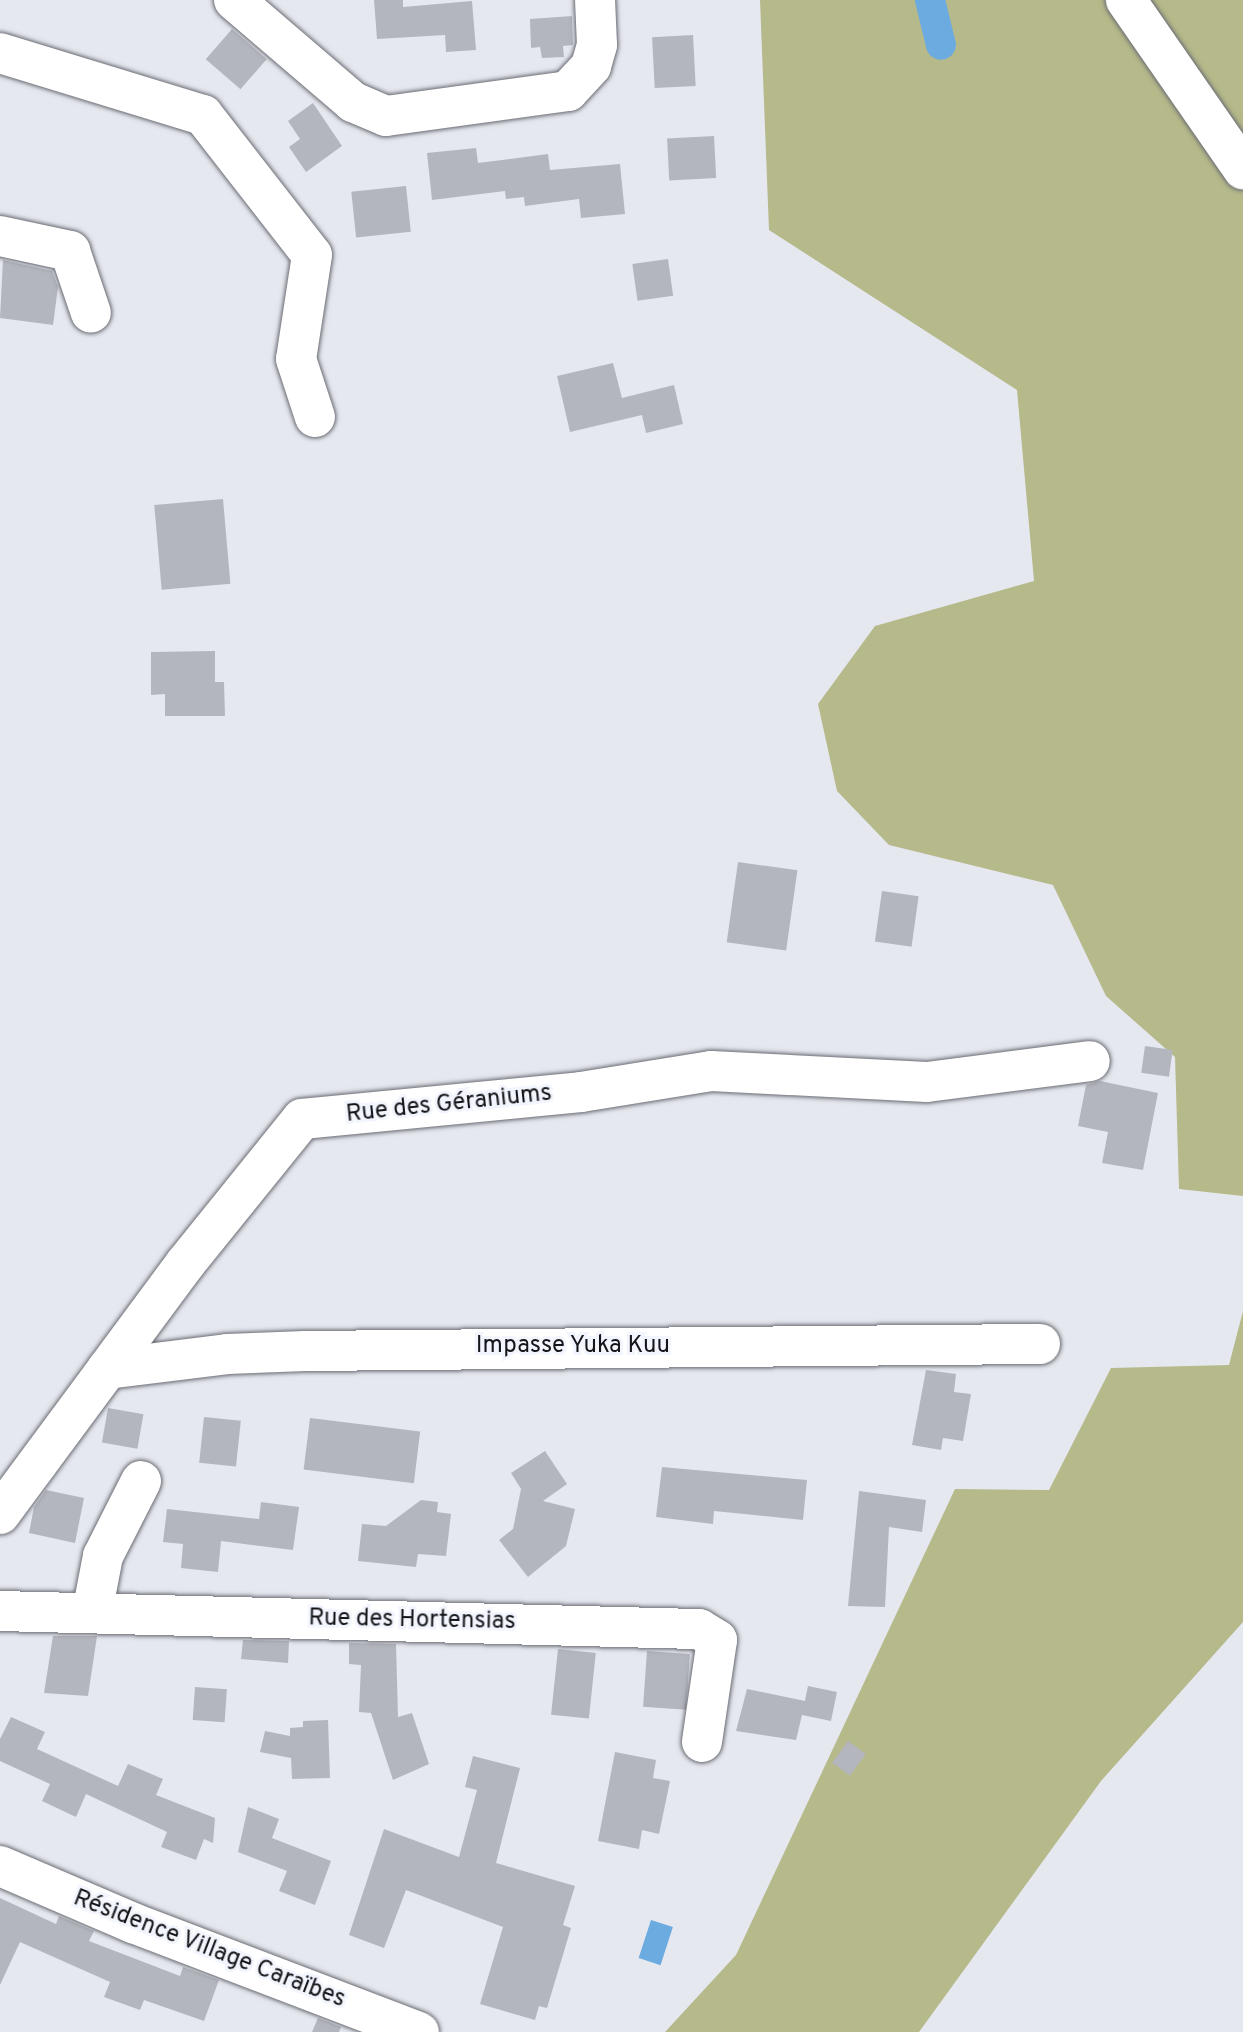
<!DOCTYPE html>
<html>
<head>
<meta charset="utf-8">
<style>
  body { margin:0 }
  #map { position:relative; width:1243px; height:2032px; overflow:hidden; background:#e6e8f0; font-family:Overpass,sans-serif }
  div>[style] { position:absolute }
  .green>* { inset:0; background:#b6b98a }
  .water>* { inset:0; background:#6cabdf; transform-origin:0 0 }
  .canal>* { height:30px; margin:-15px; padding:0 15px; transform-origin:15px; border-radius:15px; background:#6cabdf }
  .building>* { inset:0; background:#b4b6be; transform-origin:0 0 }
  .roads { filter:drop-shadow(0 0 2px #6a6c73) drop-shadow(0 0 2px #6a6c73) }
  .minor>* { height:40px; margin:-20px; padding:0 20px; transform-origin:20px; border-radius:20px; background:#fff }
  span { translate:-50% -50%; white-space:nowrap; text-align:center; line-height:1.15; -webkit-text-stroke:6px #f3f5fe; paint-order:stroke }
  .street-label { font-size:24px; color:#141518 }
</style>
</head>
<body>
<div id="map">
  <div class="green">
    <div style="clip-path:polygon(760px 0,1243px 0,1243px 1196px,1179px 1189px,1175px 1057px,1106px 996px,1053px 885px,889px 845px,837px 791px,818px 704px,875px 626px,1034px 581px,1017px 390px,769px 230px)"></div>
    <div style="clip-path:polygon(1243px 1311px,1243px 1622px,1101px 1781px,919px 2032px,665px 2032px,736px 1955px,955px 1489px,1049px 1490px,1111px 1368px,1229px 1365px)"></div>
  </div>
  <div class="water">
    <div style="left:651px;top:1920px;width:23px;height:40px;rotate:18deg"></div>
  </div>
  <div class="canal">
    <div style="left:930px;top:0;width:46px;rotate:76.3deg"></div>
  </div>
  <div class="building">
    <div style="clip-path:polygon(374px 0,403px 0,403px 7px,472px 1px,476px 50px,446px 52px,445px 35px,377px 39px)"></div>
    <div style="clip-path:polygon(572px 16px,573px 45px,563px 46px,564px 57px,542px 58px,540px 47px,531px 48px,530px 19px)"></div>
    <div style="left:232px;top:29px;width:46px;height:40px;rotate:41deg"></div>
    <div style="left:693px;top:35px;width:51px;height:41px;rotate:87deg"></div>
    <div style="clip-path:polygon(313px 103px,342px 146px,306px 172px,289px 147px,300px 139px,288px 121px)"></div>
    <div style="left:714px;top:136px;width:42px;height:47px;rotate:87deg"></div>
    <div style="clip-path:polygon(476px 148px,478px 163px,548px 154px,550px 170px,620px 164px,625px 214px,581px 218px,579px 199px,525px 206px,524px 197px,506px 199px,505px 191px,432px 200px,427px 153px)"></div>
    <div style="left:406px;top:186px;width:46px;height:55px;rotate:84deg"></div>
    <div style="left:668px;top:259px;width:37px;height:36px;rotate:82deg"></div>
    <div style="clip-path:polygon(3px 260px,52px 271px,58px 287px,53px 325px,0 318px)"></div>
    <div style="clip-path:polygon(613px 363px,622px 398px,674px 385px,683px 424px,646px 433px,642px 415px,570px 432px,557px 376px)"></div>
    <div style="left:223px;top:499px;width:85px;height:69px;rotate:85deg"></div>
    <div style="clip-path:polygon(215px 651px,215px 682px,224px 682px,225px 716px,165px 716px,165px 694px,151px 695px,151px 652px)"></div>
    <div style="left:738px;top:862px;width:60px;height:81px;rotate:8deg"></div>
    <div style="left:882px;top:891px;width:37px;height:51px;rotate:8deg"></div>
    <div style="left:1145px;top:1046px;width:28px;height:27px;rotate:8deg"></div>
    <div style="clip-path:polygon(1100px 1081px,1158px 1093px,1143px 1170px,1102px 1163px,1108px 1132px,1078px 1126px,1086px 1085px)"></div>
    <div style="clip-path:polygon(926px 1370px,956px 1374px,954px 1392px,971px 1394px,963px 1441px,943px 1438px,941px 1450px,912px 1445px)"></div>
    <div style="left:108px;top:1408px;width:36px;height:35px;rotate:10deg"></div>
    <div style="left:204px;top:1417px;width:37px;height:46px;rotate:6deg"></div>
    <div style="left:310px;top:1418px;width:111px;height:52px;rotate:7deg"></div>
    <div style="clip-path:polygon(545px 1451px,567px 1484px,543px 1501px,575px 1509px,566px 1546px,528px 1577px,499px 1540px,513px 1529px,521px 1489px,511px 1473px)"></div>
    <div style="clip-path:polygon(662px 1467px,807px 1480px,803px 1520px,714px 1511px,713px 1524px,656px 1517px)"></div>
    <div style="clip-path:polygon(46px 1490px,84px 1498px,75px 1543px,29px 1533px,34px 1507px)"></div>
    <div style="clip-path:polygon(859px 1491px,926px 1500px,922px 1532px,889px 1527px,885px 1607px,848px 1606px)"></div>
    <div style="clip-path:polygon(421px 1500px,438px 1502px,437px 1512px,451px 1514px,446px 1556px,418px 1554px,416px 1567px,358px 1561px,362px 1524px,386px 1526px)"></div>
    <div style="clip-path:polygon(261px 1502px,299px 1507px,293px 1550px,221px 1541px,218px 1572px,181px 1568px,183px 1544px,163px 1542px,167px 1509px,259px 1519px)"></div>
    <div style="clip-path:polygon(53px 1636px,97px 1636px,88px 1696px,44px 1693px)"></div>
    <div style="clip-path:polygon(243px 1640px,289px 1641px,288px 1663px,241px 1659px)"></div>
    <div style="clip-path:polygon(349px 1643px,396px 1644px,398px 1717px,412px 1713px,429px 1764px,393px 1780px,371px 1713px,359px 1712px,361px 1665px,349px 1664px)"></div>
    <div style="left:558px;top:1649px;width:38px;height:66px;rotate:6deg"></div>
    <div style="left:647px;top:1651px;width:43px;height:56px;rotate:4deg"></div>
    <div style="clip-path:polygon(808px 1686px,837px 1692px,831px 1721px,802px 1715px,796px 1740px,736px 1731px,747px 1689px,805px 1701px,803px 1710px)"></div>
    <div style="left:195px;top:1687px;width:32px;height:33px;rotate:4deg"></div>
    <div style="clip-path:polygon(11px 1717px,45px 1732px,37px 1749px,118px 1786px,128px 1764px,163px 1779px,156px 1795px,215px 1818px,213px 1843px,204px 1839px,196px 1860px,161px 1847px,167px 1832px,86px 1794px,76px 1817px,42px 1801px,50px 1784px,0 1761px,0 1739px)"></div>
    <div style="clip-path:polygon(328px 1720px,330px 1778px,292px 1779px,291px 1758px,260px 1752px,265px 1731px,290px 1736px,290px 1728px,303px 1727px,303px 1721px)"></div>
    <div style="left:848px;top:1741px;width:22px;height:27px;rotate:36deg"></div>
    <div style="clip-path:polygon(615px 1752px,656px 1760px,653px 1778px,670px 1781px,659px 1834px,642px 1830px,639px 1849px,598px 1841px)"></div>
    <div style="clip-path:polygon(473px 1756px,520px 1768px,496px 1863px,575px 1886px,563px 1925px,571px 1928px,547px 2008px,539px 2006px,535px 2020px,480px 2004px,503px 1927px,406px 1890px,384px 1948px,349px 1935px,384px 1829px,459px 1857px,477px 1790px,465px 1787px)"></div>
    <div style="clip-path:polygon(248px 1807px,279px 1819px,272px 1838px,331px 1861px,315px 1905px,279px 1891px,287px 1871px,238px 1852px)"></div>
    <div style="clip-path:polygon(0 1898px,56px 1924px,59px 1916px,94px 1931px,89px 1941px,180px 1976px,183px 1967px,219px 1980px,204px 2021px,144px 2000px,140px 2010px,104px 1997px,110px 1982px,20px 1942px,0 1985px)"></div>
    <div style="clip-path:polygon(318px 2018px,341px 2027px,339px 2032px,312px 2032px)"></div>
  </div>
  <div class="roads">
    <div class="minor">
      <div style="left:234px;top:0;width:157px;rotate:40.6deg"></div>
      <div style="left:353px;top:102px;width:36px;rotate:23deg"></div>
      <div style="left:386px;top:116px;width:184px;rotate:-7.8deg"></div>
      <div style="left:568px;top:91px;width:34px;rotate:-47deg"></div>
      <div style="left:591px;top:66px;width:22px;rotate:-74deg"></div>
      <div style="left:597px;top:45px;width:45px;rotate:-92.5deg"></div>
      <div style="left:1126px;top:0;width:206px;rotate:55.3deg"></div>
      <div style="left:0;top:53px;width:212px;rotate:17deg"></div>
      <div style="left:203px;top:115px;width:177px;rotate:52.1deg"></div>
      <div style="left:312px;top:255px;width:105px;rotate:98.7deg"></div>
      <div style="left:296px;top:359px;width:61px;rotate:71.9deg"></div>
      <div style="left:0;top:236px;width:72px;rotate:12.1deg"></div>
      <div style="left:70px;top:251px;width:65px;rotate:71.3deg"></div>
      <div style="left:107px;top:1369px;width:121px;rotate:-7.1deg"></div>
      <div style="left:227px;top:1354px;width:78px;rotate:-2.2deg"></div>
      <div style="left:305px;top:1351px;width:735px;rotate:-0.55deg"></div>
      <div style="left:0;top:1514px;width:311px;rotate:-53.5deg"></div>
      <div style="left:185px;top:1264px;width:186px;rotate:-51.1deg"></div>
      <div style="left:302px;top:1119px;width:280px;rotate:-5.5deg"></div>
      <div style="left:581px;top:1092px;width:132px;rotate:-9.2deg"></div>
      <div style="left:711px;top:1071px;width:216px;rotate:2.9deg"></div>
      <div style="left:927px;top:1082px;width:164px;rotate:-7.3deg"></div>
      <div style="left:0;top:1611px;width:699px;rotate:1.48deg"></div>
      <div style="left:699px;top:1629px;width:21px;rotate:31deg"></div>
      <div style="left:717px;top:1640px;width:103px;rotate:98.4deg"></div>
      <div style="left:92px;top:1613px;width:58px;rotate:-79.1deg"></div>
      <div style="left:103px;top:1556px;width:84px;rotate:-63.1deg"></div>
      <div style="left:0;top:1866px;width:145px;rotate:23.2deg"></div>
      <div style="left:133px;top:1923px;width:306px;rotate:20.9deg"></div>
    </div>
  </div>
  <div class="street-label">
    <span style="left:449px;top:1105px;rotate:-6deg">Rue des Géraniums</span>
    <span style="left:573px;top:1347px">Impasse Yuka Kuu</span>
    <span style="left:412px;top:1621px;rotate:1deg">Rue des Hortensias</span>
    <span style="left:209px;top:1950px;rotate:21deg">Résidence Village Caraïbes</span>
  </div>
</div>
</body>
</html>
